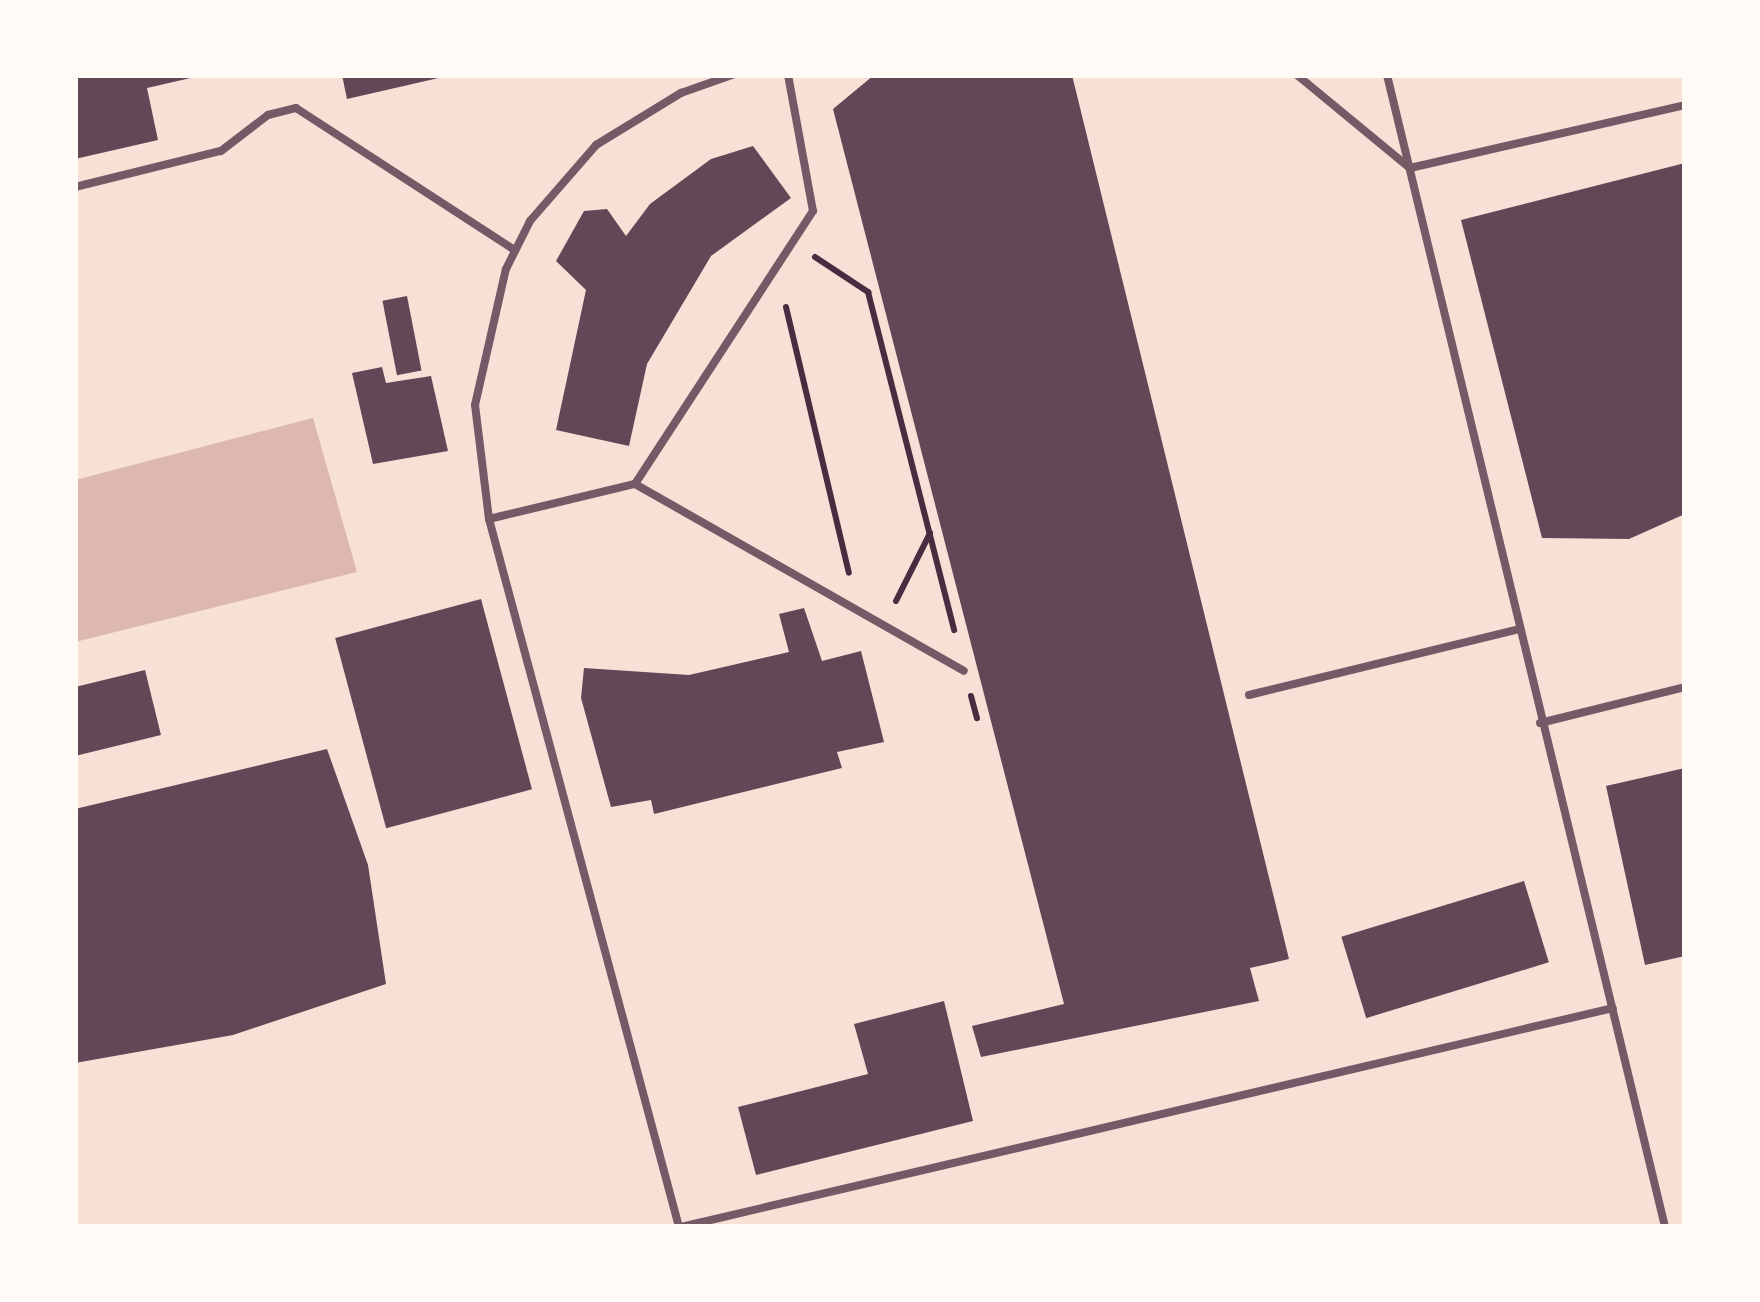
<!DOCTYPE html>
<html>
<head>
<meta charset="utf-8">
<style>
  body { margin:0 }
  #map { position:relative; width:1760px; height:1302px; overflow:hidden; background:#f7e1d7; font-family:"Source Sans 3",sans-serif }
  div>[style] { position:absolute }
  .water>* { inset:0; background:#dcb8b0 }
  .building>* { inset:0; background:#644757; transform-origin:0 0 }
  .path>* { height:6px; margin:-3px; padding:0 3px; transform-origin:3px; border-radius:3px; background:#4a2c40 }
  .service>* { height:8px; margin:-4px; padding:0 4px; transform-origin:4px; border-radius:4px; background:#755966 }
  span { translate:-50% -50%; white-space:nowrap; text-align:center; line-height:1.15; -webkit-text-stroke:8px #fffaf5; paint-order:stroke }
  .frame { position:absolute; inset:0; border:78px solid #fffaf5; pointer-events:none }
</style>
</head>
<body>
<div id="map">
  <div class="water">
    <div style="clip-path:polygon(313px 418px,357px 572px,75px 642px,75px 480px)"></div>
  </div>
  <div class="building">
    <div style="clip-path:polygon(75px 75px,195px 75px,195px 77px,147px 88px,158px 140px,75px 159px)"></div>
    <div style="clip-path:polygon(342px 75px,443px 75px,443px 77px,347px 99px)"></div>
    <div style="clip-path:polygon(874px 75px,1072px 75px,1289px 959px,1250px 968px,1259px 1001px,981px 1057px,972px 1026px,1064px 1004px,833px 109px)"></div>
    <div style="clip-path:polygon(753px 146px,791px 198px,711px 256px,647px 364px,629px 446px,556px 430px,586px 290px,556px 261px,584px 211px,607px 209px,626px 236px,650px 204px,711px 159px)"></div>
    <div style="clip-path:polygon(1685px 163px,1685px 514px,1629px 539px,1542px 538px,1461px 220px)"></div>
    <div style="left:407px;top:296px;width:76px;height:25px;rotate:79deg"></div>
    <div style="clip-path:polygon(382px 367px,386px 383px,431px 376px,448px 451px,373px 464px,352px 373px)"></div>
    <div style="left:481px;top:599px;width:197px;height:151px;rotate:75deg"></div>
    <div style="clip-path:polygon(804px 608px,822px 661px,861px 651px,884px 742px,837px 752px,842px 768px,654px 814px,651px 800px,611px 807px,581px 698px,584px 668px,689px 675px,789px 652px,779px 614px)"></div>
    <div style="clip-path:polygon(145px 670px,161px 735px,75px 756px,75px 687px)"></div>
    <div style="clip-path:polygon(327px 749px,368px 865px,386px 984px,233px 1035px,75px 1063px,75px 809px)"></div>
    <div style="clip-path:polygon(1685px 768px,1685px 956px,1645px 965px,1606px 786px)"></div>
    <div style="left:1524px;top:881px;width:85px;height:191px;rotate:73deg"></div>
    <div style="clip-path:polygon(944px 1001px,973px 1121px,756px 1175px,738px 1107px,868px 1074px,854px 1024px)"></div>
  </div>
  <div class="path">
    <div style="left:815px;top:257px;width:64px;rotate:33.4deg"></div>
    <div style="left:868px;top:292px;width:349px;rotate:75.7deg"></div>
    <div style="left:786px;top:307px;width:273px;rotate:76.7deg"></div>
    <div style="left:896px;top:601px;width:76px;rotate:-63.4deg"></div>
    <div style="left:971px;top:696px;width:23px;rotate:75deg"></div>
  </div>
  <div class="service">
    <div style="left:1297px;top:75px;width:146px;rotate:39.5deg"></div>
    <div style="left:1410px;top:168px;width:282px;rotate:-12.9deg"></div>
    <div style="left:1387px;top:75px;width:1185px;rotate:76.43deg"></div>
    <div style="left:75px;top:187px;width:150px;rotate:-13.9deg"></div>
    <div style="left:221px;top:151px;width:59px;rotate:-37.5deg"></div>
    <div style="left:268px;top:115px;width:29px;rotate:-14deg"></div>
    <div style="left:296px;top:108px;width:261px;rotate:33deg"></div>
    <div style="left:635px;top:484px;width:378px;rotate:29.6deg"></div>
    <div style="left:489px;top:519px;width:150px;rotate:-13.5deg"></div>
    <div style="left:635px;top:484px;width:326px;rotate:-56.9deg"></div>
    <div style="left:813px;top:211px;width:138px;rotate:-100.4deg"></div>
    <div style="left:1249px;top:695px;width:278px;rotate:-13.7deg"></div>
    <div style="left:1540px;top:723px;width:149px;rotate:-13.9deg"></div>
    <div style="left:679px;top:1227px;width:733px;rotate:-105.02deg"></div>
    <div style="left:489px;top:519px;width:115px;rotate:-97deg"></div>
    <div style="left:475px;top:405px;width:139px;rotate:-77.2deg"></div>
    <div style="left:506px;top:269px;width:54px;rotate:-63.4deg"></div>
    <div style="left:530px;top:221px;width:101px;rotate:-49deg"></div>
    <div style="left:596px;top:145px;width:100px;rotate:-31.5deg"></div>
    <div style="left:681px;top:93px;width:54px;rotate:-19.4deg"></div>
    <div style="left:681px;top:1227px;width:957px;rotate:-13.22deg"></div>
  </div>
  <div class="frame"></div>
</div>
</body>
</html>
